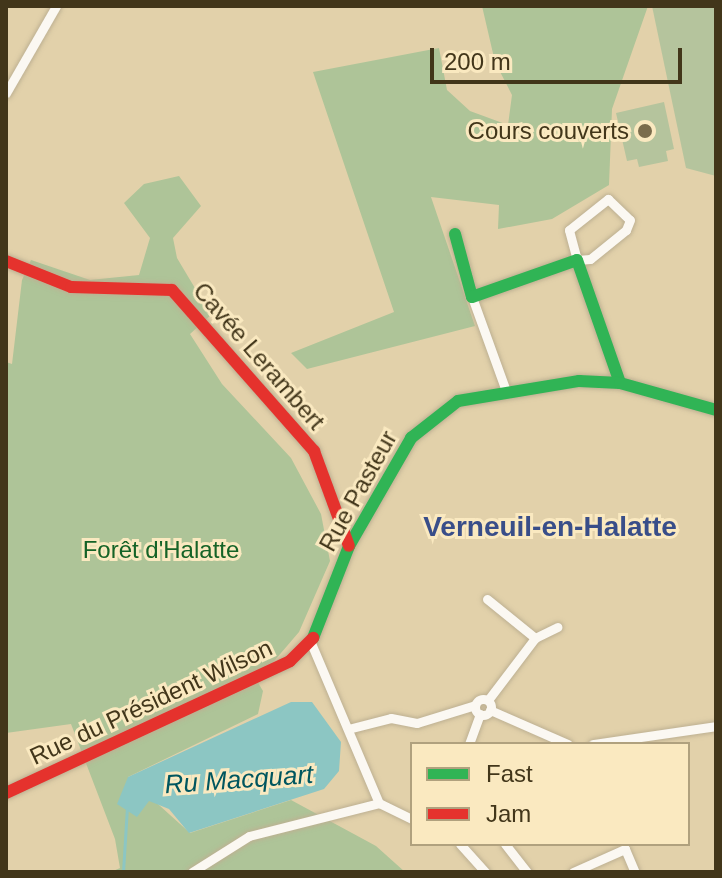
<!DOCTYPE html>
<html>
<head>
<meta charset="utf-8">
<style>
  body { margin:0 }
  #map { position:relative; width:722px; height:878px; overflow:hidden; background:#e2d1aa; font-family:Helvetica,sans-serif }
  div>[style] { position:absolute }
  .green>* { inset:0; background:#b5c49d }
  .forest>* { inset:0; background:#aec498 }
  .water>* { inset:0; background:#8cc6c3 }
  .stream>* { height:3px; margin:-1.5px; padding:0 1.5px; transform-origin:1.5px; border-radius:1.5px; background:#8cc6c3 }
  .roads { filter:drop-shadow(0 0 2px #bdb092) drop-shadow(0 0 2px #bdb092) }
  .street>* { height:9px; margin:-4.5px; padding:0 4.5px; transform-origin:4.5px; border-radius:4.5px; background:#fbf8f2 }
  .street>.ring { margin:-4.5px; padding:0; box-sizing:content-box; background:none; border:9px solid #fbf8f2; border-radius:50% }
  .fast>* { height:12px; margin:-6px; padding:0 6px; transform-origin:6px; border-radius:6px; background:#30b455 }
  .jam>* { height:12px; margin:-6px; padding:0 6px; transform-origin:6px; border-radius:6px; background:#e5322d }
  .dots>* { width:22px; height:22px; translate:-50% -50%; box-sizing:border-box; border:4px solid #fae9c0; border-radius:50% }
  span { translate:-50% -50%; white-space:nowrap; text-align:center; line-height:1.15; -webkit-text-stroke:6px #fae9c0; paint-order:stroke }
  .poi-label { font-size:24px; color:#42361a }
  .right { translate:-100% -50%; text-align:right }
  .street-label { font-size:24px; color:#42361a }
  .park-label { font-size:24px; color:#156327 }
  .water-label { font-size:26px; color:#00565f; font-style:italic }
  .quarter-label { font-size:28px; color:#394e89; font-weight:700 }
  .frame { position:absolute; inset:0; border:8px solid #42361a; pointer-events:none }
  .legend { position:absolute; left:410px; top:742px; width:280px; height:104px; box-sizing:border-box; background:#fae9c0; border:2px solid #b0a17e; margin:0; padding:10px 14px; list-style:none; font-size:24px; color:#42361a }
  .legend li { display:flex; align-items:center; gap:16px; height:40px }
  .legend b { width:40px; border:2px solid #b0a17e }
  .scale { position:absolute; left:430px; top:48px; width:252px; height:36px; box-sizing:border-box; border:4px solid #42361a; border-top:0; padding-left:10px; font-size:24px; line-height:28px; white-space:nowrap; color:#42361a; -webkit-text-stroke:6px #fae9c0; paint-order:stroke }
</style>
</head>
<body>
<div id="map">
  <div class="green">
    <div style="clip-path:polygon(652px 6px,716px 6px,716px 176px,686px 168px)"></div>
    <div style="clip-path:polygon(664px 102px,674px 149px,666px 151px,668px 161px,639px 167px,637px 159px,627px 161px,616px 113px)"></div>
  </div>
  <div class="forest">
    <div style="clip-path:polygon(482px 6px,648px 6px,612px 109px,609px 185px,552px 219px,498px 229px,499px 205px,431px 197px,475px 326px,307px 369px,291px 353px,394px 312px,313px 72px,439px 48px,447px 90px,470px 111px,508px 125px,512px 95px,495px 62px)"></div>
    <div style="clip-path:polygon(179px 176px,201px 206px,173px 238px,177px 258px,211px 315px,190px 334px,222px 384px,291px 458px,321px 514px,330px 561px,299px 632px,257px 681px,263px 691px,258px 714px,128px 777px,190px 833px,291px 800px,376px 846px,405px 872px,111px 872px,120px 868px,115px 839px,71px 724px,6px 733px,6px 362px,12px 364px,22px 280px,31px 260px,90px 280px,139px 275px,150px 238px,124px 203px,144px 184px)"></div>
  </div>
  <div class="water">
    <div style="clip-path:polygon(291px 702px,312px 702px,341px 742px,339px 771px,324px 789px,189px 833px,169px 809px,149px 801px,137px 817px,117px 804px,128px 777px)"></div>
  </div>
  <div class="stream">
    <div style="left:123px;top:872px;width:65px;rotate:-86.5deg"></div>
  </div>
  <div class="roads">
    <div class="street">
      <div style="left:6px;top:93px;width:100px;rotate:-60.1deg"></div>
      <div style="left:608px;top:199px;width:30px;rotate:44deg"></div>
      <div style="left:630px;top:220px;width:11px;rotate:112deg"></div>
      <div style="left:626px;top:230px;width:46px;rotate:141.1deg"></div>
      <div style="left:590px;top:259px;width:13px;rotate:176deg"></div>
      <div style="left:577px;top:260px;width:31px;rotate:-105deg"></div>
      <div style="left:569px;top:230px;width:50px;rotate:-38.5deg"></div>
      <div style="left:472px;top:297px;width:97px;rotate:70.1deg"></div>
      <div style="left:487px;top:599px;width:62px;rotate:39.1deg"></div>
      <div style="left:311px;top:643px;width:174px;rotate:67deg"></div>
      <div style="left:379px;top:803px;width:37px;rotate:26deg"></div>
      <div class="ring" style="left:475px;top:699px;width:7px;height:7px"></div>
      <div style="left:488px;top:700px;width:78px;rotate:-52.8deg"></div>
      <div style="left:535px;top:638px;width:25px;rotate:-26deg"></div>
      <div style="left:490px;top:710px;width:85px;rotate:23.6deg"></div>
      <div style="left:348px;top:729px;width:44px;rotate:-14.3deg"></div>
      <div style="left:391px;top:718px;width:26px;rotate:11deg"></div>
      <div style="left:417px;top:723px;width:61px;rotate:-17.2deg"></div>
      <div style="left:469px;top:744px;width:32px;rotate:-70deg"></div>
      <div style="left:593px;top:744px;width:124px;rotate:-8.3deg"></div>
      <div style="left:460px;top:844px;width:38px;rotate:48deg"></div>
      <div style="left:505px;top:844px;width:36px;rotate:52deg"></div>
      <div style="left:192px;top:872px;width:67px;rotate:-32.3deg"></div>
      <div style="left:249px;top:836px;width:134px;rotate:-14.2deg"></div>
      <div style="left:573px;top:872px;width:57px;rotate:-23.9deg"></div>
      <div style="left:625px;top:849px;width:25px;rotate:67deg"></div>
    </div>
    <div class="fast">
      <div style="left:455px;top:234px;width:65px;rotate:74.9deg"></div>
      <div style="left:472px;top:297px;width:111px;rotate:-19.4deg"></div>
      <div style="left:577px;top:260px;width:130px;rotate:70.7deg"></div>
      <div style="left:313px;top:638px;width:99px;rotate:-68.6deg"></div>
      <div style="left:349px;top:546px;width:125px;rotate:-60.1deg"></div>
      <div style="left:411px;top:438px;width:60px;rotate:-38.2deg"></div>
      <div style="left:458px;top:401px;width:123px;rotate:-9.4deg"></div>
      <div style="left:579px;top:381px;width:41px;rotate:2.8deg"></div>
      <div style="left:620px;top:383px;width:100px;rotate:15.7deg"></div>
    </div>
    <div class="jam">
      <div style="left:6px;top:261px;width:70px;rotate:21.8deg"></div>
      <div style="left:71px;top:287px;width:101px;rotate:1.7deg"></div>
      <div style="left:172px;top:290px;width:215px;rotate:48.6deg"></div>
      <div style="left:314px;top:451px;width:101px;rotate:69.8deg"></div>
      <div style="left:6px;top:793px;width:313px;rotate:-24.9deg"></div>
      <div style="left:290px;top:661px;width:33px;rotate:-45deg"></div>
    </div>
  </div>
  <div class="dots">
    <div style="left:645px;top:131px;background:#7a6c4c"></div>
  </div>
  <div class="poi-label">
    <span class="right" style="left:629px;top:131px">Cours couverts</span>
  </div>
  <div class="street-label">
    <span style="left:259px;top:356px;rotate:49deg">Cavée Lerambert</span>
    <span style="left:358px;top:491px;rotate:-61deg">Rue Pasteur</span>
    <span style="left:151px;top:702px;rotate:-25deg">Rue du Président Wilson</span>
  </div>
  <div class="park-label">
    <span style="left:161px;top:550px">Forêt d'Halatte</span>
  </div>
  <div class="water-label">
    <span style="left:239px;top:780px;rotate:-4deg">Ru Macquart</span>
  </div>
  <div class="quarter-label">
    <span style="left:550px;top:527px">Verneuil-en-Halatte</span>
  </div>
  <div class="frame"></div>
  <ul class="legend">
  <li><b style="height:10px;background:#30b455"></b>Fast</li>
  <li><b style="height:10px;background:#e5322d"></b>Jam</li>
  </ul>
  <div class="scale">200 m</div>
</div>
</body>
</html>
